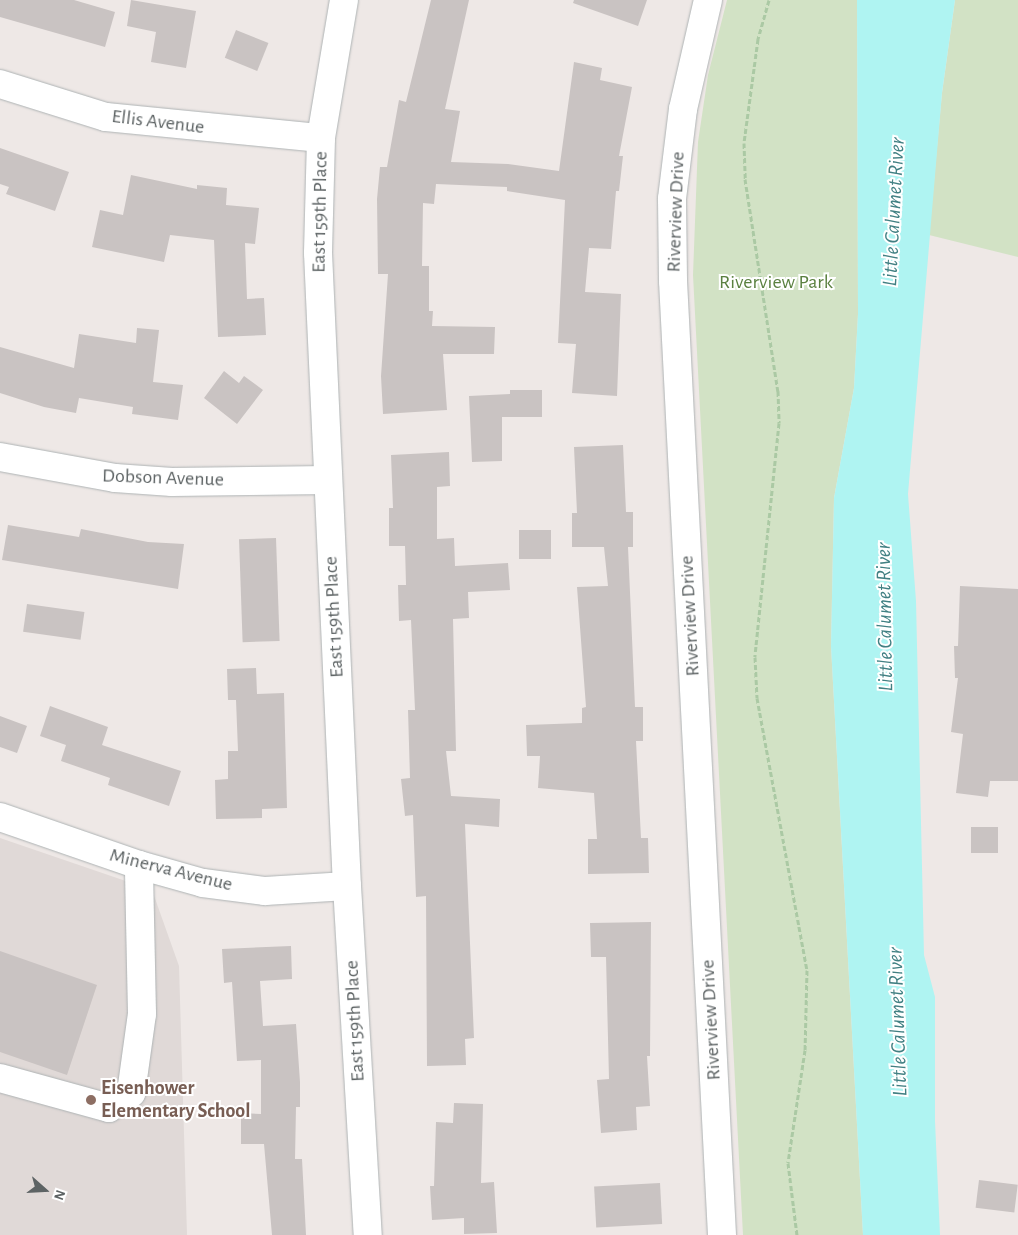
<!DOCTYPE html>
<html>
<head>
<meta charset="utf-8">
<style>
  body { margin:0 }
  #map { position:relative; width:1018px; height:1235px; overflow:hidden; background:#eee8e6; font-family:"Alegreya Sans",sans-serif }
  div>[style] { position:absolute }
  .education>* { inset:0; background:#e0d9d7 }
  .green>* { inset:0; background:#d2e2c5 }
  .water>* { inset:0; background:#aff4f2 }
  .building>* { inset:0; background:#c9c3c2; transform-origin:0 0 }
  .path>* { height:3px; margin-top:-1.5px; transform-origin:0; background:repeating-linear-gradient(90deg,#abc9a4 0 5px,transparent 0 7.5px) }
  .roads { filter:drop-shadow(0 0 1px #aeb3b4) drop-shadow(0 0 1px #aeb3b4) }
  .minor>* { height:28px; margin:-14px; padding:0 14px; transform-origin:14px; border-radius:14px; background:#fff }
  .dots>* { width:14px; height:14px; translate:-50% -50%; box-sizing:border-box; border:2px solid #fff; border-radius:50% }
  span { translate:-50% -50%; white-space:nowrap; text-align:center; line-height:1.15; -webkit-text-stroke:4px #fff; paint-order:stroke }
  .street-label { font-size:20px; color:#5d6364 }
  .park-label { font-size:20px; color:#5a8040 }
  .education-label { font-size:20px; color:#785e54; font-weight:700 }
  .left { translate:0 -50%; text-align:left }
  .water-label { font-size:21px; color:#418083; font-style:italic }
  .north { position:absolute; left:20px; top:1165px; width:50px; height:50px; -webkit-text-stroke:4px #fff; paint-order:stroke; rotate:109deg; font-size:14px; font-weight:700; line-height:20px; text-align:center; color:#5d6364 }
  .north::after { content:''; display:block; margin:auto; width:18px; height:22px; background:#5d6364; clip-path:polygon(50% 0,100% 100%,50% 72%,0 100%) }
</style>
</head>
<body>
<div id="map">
  <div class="education">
    <div style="clip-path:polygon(0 838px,152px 890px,179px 966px,187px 1235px,0 1235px)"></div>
  </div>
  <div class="green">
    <div style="clip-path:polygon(727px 0,857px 0,858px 314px,854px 388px,834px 498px,831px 646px,863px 1235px,743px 1235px,693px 275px,698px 142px,708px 75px)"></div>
    <div style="clip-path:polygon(955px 0,1018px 0,1018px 257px,929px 235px,942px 93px)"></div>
  </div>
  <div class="water">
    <div style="clip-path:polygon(857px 0,955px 0,942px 93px,908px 494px,916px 601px,924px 955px,935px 997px,935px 1121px,940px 1235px,863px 1235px,831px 646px,834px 498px,854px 388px,858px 314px)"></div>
  </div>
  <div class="building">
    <div style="clip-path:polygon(0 0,74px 0,115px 12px,105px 47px,0 17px)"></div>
    <div style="clip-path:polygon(131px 0,196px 11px,186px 68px,151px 62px,156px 32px,127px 26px)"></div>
    <div style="clip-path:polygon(431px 0,469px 0,445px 109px,460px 111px,451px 162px,508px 164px,559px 171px,574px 62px,602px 68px,600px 80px,632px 87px,619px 156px,623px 156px,619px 191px,616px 191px,611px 249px,589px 248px,585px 292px,621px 294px,617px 396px,572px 393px,576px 344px,558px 343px,565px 200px,507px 191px,507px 187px,436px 184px,434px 204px,423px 203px,422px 266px,429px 266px,429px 311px,433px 311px,432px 326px,495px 327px,494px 354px,443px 354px,447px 410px,383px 414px,381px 376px,388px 274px,378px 274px,377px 199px,380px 167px,387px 167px,399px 100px,406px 102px)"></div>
    <div style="clip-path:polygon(574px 0,647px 0,638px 26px,573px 3px)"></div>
    <div style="left:236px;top:30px;width:35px;height:30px;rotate:22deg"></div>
    <div style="clip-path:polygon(0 148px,69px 172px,55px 211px,6px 194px,9px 187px,0 184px)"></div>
    <div style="clip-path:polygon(131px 175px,197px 189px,197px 185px,227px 188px,226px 205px,259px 208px,255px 244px,245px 243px,247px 299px,264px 298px,266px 335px,218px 337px,214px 240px,170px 235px,164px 262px,92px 247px,100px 210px,123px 215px)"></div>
    <div style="clip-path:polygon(137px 328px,159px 330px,153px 382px,183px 385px,178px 420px,132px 414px,133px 407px,79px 398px,76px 413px,44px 407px,0 393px,0 347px,74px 368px,79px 334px,136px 343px)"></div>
    <div style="clip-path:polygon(224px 371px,239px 383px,244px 376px,263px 390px,237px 424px,204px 398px)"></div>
    <div style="clip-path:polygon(510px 390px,542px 390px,542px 417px,502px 417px,502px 461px,472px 462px,469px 396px,510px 394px)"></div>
    <div style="clip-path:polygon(623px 445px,626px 512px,633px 512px,633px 547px,628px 547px,631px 615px,635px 707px,643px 707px,643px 741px,636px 741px,641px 838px,648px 838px,649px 873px,588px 874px,588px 839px,597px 839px,594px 793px,538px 788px,540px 756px,527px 756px,526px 725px,582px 723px,582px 708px,586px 707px,577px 587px,608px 586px,604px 547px,572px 547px,572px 513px,577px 513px,574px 447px)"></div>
    <div style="clip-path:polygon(449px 452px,450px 486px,437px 487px,437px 539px,454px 538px,455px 566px,508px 563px,510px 590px,468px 592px,469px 618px,453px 619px,456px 751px,446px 751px,451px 796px,500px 799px,499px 827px,465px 824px,474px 1038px,465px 1039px,466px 1065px,427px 1066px,426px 896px,416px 897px,413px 815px,405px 816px,401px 779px,410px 778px,408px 710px,415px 710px,411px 620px,399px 621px,398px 585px,406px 585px,405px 546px,389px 546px,389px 508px,393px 508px,391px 455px)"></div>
    <div style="clip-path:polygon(8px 525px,79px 537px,81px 529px,148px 542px,184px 544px,178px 589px,2px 560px)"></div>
    <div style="left:519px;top:530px;width:32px;height:29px"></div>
    <div style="left:276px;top:538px;width:103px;height:37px;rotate:88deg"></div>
    <div style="clip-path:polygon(960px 586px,1018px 589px,1018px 781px,990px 781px,988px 797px,956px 793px,963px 734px,951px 732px,958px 678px,955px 678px,954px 646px,958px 646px)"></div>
    <div style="left:27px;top:604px;width:58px;height:28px;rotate:8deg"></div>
    <div style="clip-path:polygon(256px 668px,257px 694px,284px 693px,287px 808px,262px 809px,262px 818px,216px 819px,215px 780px,228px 779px,228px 751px,238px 751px,236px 700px,228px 700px,227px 669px)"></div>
    <div style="clip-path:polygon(50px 706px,108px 727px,102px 745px,181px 771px,169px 806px,108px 785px,110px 778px,61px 761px,66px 745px,40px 736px)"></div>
    <div style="clip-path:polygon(0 716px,27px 726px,17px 753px,0 747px)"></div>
    <div style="left:971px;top:827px;width:27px;height:26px"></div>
    <div style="clip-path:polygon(651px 922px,650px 1056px,647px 1056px,650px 1106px,636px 1107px,637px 1130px,601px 1133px,597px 1080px,609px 1079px,606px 957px,591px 957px,590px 923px)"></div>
    <div style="clip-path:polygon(291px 946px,292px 979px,260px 981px,263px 1026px,296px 1024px,300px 1082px,300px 1107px,296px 1107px,295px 1159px,302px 1159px,306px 1235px,272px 1235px,264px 1144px,241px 1144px,241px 1113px,261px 1114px,261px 1060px,237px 1061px,232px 982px,224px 983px,222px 949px)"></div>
    <div style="clip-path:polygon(0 951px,97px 985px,67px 1075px,0 1052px)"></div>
    <div style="clip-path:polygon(454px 1103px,483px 1104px,481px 1183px,494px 1182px,497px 1233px,464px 1234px,464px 1218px,432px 1220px,430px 1186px,434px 1186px,436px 1122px,453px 1123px)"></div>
    <div style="left:979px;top:1180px;width:39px;height:28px;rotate:7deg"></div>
    <div style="left:660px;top:1183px;width:41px;height:66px;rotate:87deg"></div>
  </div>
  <div class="path">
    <div style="left:769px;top:0;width:41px;rotate:105.8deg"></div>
    <div style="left:758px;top:39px;width:105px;rotate:97.7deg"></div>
    <div style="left:744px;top:143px;width:36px;rotate:88deg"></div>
    <div style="left:745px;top:179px;width:215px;rotate:81.2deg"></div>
    <div style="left:778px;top:391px;width:32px;rotate:88deg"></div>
    <div style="left:779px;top:423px;width:235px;rotate:95.9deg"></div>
    <div style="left:755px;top:657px;width:41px;rotate:87.2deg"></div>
    <div style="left:757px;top:698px;width:277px;rotate:79.6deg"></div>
    <div style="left:807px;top:970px;width:80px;rotate:91.4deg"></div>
    <div style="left:805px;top:1050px;width:114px;rotate:98.6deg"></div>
    <div style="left:788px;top:1163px;width:73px;rotate:82.9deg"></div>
  </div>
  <div class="roads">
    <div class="minor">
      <div style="left:344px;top:0;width:140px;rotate:99.5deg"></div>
      <div style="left:321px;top:138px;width:115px;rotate:91.5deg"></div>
      <div style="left:318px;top:253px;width:634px;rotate:87.38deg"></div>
      <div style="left:347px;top:886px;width:350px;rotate:86.6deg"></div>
      <div style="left:708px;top:0;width:112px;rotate:102.9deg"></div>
      <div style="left:683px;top:109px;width:91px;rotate:97deg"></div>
      <div style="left:672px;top:199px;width:82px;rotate:89.3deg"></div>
      <div style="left:673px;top:281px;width:955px;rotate:87.06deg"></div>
      <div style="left:0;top:84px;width:111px;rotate:17.3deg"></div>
      <div style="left:106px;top:117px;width:216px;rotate:5.6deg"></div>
      <div style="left:0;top:457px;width:117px;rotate:10.3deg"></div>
      <div style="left:115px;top:478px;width:57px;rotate:4deg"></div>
      <div style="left:172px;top:482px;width:156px;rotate:-0.7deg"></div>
      <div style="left:0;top:817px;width:147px;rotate:19.1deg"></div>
      <div style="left:139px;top:865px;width:66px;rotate:15.7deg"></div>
      <div style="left:203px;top:883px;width:63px;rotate:7.4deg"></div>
      <div style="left:265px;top:891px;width:82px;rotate:-3.5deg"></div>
      <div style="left:0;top:1078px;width:113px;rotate:15.4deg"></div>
      <div style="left:109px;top:1108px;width:27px;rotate:-34deg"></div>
      <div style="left:131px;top:1093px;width:80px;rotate:-82.1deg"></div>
      <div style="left:142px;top:1014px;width:149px;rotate:-91.2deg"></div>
    </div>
  </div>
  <div class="dots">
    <div style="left:91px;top:1100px;background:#8d6e63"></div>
  </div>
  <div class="street-label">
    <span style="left:158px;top:122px;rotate:7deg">Ellis Avenue</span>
    <span style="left:320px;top:212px;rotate:-89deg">East 159th Place</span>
    <span style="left:676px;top:212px;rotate:-88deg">Riverview Drive</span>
    <span style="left:163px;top:478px;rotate:2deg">Dobson Avenue</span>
    <span style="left:690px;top:616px;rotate:-93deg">Riverview Drive</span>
    <span style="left:334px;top:617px;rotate:-93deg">East 159th Place</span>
    <span style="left:171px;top:870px;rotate:14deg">Minerva Avenue</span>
    <span style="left:711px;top:1020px;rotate:-93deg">Riverview Drive</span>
    <span style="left:355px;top:1021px;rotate:-93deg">East 159th Place</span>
  </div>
  <div class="park-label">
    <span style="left:776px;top:282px">Riverview Park</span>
  </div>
  <div class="education-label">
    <span class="left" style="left:101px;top:1100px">Eisenhower<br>Elementary School</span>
  </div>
  <div class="water-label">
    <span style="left:894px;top:212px;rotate:-87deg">Little Calumet River</span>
    <span style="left:885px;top:617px;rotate:-91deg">Little Calumet River</span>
    <span style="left:898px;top:1022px;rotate:-92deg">Little Calumet River</span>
  </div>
  <div class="north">N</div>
</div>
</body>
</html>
